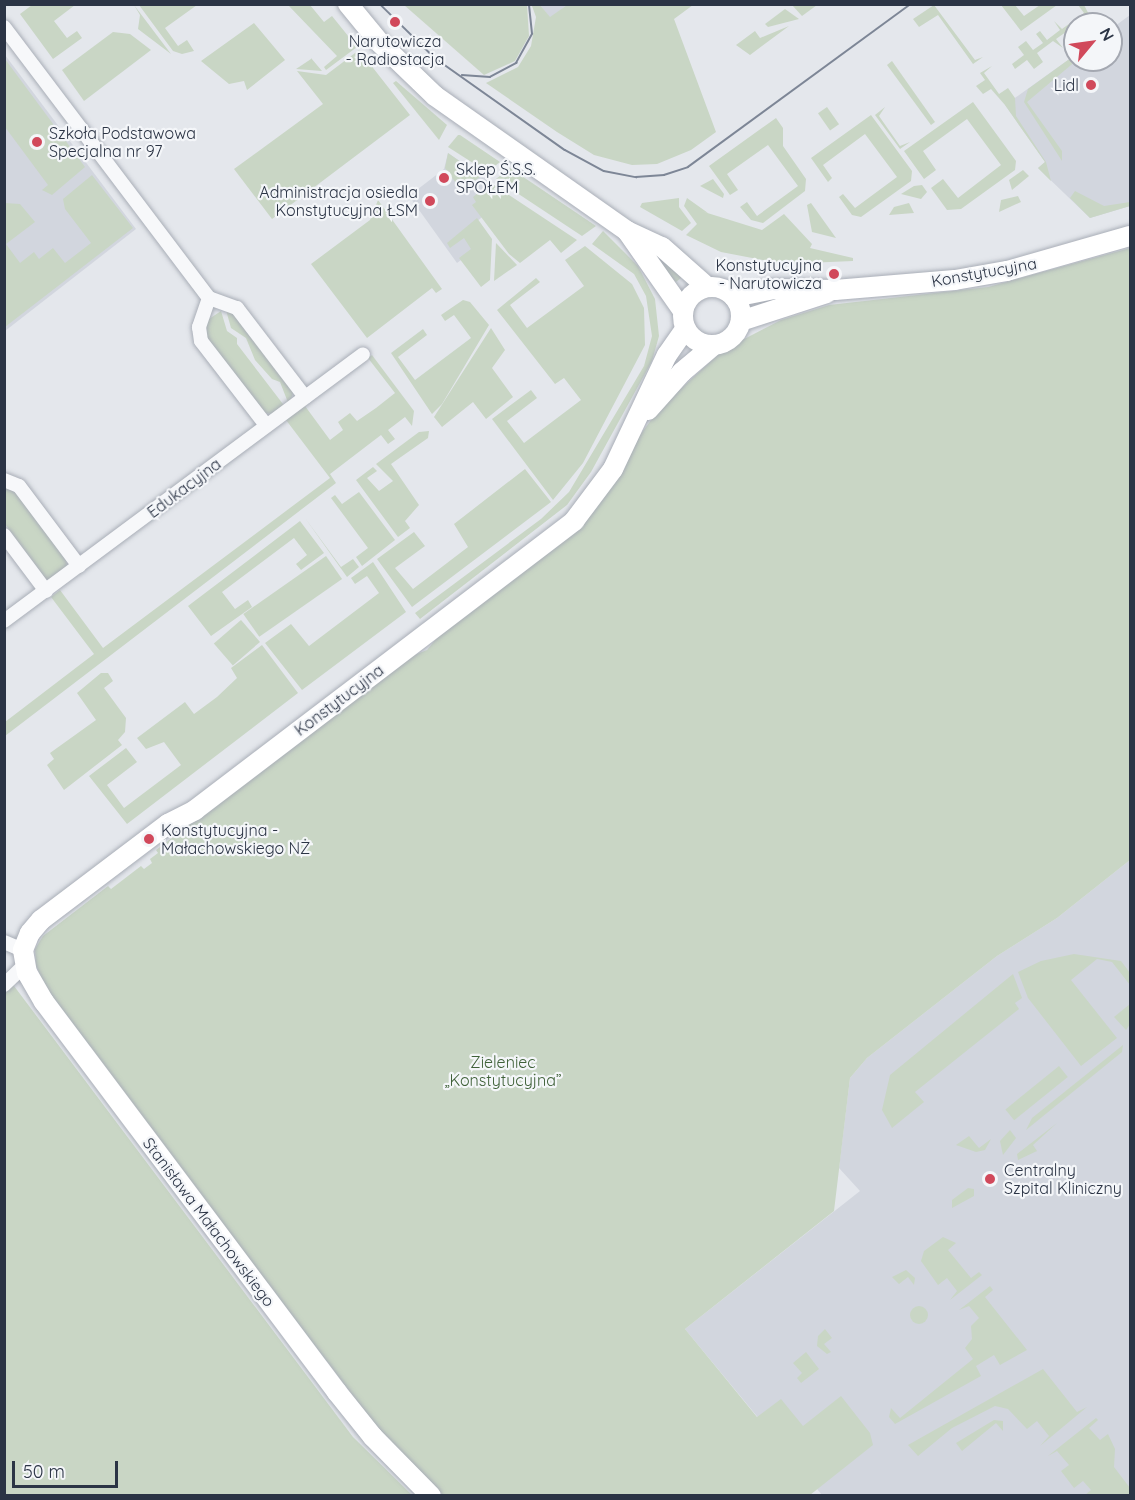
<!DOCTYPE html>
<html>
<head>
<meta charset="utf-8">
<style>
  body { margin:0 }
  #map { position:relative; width:1135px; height:1500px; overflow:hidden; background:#e4e7ec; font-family:Quicksand,sans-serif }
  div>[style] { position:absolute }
  .built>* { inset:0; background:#d2d6de }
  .green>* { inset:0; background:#c9d6c5; transform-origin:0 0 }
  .round { border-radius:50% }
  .roads { filter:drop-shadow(0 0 2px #a9aeb7) drop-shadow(0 0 2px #a9aeb7) }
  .street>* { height:14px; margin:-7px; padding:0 7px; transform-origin:7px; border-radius:7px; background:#f7f8fa }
  .secondary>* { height:20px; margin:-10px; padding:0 10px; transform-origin:10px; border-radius:10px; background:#fff }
  .secondary>.ring { margin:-10px; padding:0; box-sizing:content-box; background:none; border:20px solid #fff; border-radius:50% }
  .tram>* { height:1.5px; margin:-0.75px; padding:0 0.75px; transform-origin:0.75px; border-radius:0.75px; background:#7d8696 }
  .dots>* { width:16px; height:16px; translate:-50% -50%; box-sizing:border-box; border:3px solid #f4f6f9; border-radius:50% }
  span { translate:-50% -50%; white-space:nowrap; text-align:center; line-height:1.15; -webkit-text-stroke:4.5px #f4f6f9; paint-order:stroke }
  .poi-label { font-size:16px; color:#2b3445 }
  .right { translate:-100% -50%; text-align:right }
  .left { translate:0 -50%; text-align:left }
  .street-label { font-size:16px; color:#2b3445 }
  .park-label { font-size:16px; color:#3f6138 }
  .frame { position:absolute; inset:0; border:6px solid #2b3445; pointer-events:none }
  .north { position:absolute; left:1063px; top:12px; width:60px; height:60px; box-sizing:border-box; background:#f4f6f9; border:2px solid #a4a8b1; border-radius:50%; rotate:61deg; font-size:16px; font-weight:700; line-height:24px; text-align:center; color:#2b3445 }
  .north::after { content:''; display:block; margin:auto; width:21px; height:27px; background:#d1495b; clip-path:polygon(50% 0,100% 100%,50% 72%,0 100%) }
  .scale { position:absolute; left:12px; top:1461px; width:106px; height:27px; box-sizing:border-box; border:3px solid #2b3445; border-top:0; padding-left:8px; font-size:18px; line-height:21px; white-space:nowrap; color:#2b3445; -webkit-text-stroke:4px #f4f6f9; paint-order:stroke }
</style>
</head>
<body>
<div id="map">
  <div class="built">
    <div style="clip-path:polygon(540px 5px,567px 5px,550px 18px)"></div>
    <div style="clip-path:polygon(1130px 15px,1130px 206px,1090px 218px,1038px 168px,1045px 162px,1005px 105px,1075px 55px,1075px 60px,1111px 60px,1111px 29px)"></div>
    <div style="clip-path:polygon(5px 55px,136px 229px,5px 331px)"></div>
    <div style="clip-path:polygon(448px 153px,509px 195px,464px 232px,476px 249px,457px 263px,409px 196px,444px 169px)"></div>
    <div style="clip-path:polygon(1130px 860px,1130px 1495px,822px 1495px,685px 1329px,860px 1191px,839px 1168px,850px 1078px,867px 1058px,997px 956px,1057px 918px)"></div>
  </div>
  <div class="green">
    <div style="clip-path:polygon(32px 5px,75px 5px,54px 21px,67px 38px,77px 31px,82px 38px,53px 59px,20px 14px)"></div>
    <div style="clip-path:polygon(134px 5px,171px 54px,138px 29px,140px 15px)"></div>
    <div style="clip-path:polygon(139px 5px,197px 5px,165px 28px,178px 46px,187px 40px,194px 51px,182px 54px,173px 51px)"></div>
    <div style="clip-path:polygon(288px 5px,310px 5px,324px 22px,332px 16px,357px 47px,326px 70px,324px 67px,337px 56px)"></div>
    <div style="clip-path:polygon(404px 5px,527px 5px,529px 36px,515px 61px,484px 75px)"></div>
    <div style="clip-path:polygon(792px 5px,817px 5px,802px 16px)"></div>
    <div style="clip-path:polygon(934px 5px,975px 60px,983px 57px,973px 64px,938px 15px,919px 27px,913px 19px)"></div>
    <div style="clip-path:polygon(1001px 5px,1015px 5px,1024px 16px,1040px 5px,1057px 5px,1021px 31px)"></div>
    <div style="clip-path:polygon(1078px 5px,1084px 5px,1094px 24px,1087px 17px,1056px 39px,1063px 48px,1053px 41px,1037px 53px,1043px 62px,1034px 69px,1027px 60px,1015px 69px,1012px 64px,1024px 55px,1018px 47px,1026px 41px,1033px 50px,1043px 43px,1036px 34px,1040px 31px,1047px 40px,1060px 30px,1054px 21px,1062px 29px,1084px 13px)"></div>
    <div style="clip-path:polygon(532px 6px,540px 5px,550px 17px,567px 5px,693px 5px,674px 19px,716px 132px,691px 150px,657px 164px,632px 165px,594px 155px,557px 132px,486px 83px,518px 67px,531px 46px,536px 17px)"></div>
    <div style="clip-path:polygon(785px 9px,799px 19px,768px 27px,765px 24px)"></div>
    <div style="clip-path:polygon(254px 23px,285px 60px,247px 90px,244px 81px,229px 84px,201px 61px)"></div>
    <div style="clip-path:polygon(789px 26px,750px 55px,736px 45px,755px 31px,760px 38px)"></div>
    <div style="clip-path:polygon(113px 32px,130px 34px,151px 50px,84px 101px,62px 70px)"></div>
    <div style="clip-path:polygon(359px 50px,410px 115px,272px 219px,234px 169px,323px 104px,297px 71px,326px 75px)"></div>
    <div style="clip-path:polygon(1075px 55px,1077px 60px,1027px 102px,1062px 151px,1062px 161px,1024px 102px,1028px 89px)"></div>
    <div style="clip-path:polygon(311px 58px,322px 71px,296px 69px,311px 59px)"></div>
    <div style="clip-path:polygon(5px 59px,85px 167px,52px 195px,42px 190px,48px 185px,5px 127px)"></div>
    <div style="clip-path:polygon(892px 61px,935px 122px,931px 125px,887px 65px)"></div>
    <div style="clip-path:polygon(992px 66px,984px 73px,999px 94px,1008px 88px,1015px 98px,1016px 116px,1046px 162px,1051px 181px,1038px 168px,1045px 162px,1005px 105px,991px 89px,983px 94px,976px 86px,985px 80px,980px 73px)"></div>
    <div style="clip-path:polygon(396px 81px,447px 125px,439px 140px,393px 83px)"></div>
    <div style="clip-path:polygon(973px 102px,1016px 161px,1015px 170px,961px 209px,947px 210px,931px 188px,943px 179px,958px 198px,1001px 165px,967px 119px,923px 151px,936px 170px,924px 179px,904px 151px)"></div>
    <div style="left:827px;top:107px;width:21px;height:11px;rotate:55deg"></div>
    <div style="clip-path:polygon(885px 107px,879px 116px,900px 146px,910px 142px,900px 149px,875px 115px)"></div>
    <div style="clip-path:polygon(871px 115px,912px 171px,911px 181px,861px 217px,852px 215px,839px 197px,843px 194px,855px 208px,897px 177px,865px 134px,823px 165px,832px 178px,828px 182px,811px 158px)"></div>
    <div style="clip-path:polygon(776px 118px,783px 128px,783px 146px,806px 179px,805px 191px,763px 223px,751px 220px,740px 207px,747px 202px,757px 216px,798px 186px,768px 145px,727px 174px,738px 190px,730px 195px,709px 166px)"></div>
    <div style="clip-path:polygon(458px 135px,460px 135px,500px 162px,487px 172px,448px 147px)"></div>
    <div style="clip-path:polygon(448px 153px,481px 176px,465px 188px,462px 184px,458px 186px,445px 168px)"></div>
    <div style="clip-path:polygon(510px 168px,596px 226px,582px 236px,496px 179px)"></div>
    <div style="clip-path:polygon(1023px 170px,1029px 176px,1012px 190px,1009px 180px)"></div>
    <div style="clip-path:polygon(92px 175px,133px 228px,5px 327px,5px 203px,20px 204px,35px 222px,6px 244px,20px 263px,34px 252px,39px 259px,53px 248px,65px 263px,91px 243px,65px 209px,63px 199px)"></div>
    <div style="clip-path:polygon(713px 179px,724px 194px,723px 198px,700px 186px)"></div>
    <div style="clip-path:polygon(491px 183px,509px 195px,577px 240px,561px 253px,550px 240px,520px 263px,509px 254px,472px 205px,476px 202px,473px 197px)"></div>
    <div style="clip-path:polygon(922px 185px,927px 192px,921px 199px,901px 194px,914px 186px)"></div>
    <div style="clip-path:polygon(1075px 191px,1104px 206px,1130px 202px,1130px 206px,1090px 218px,1070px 198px)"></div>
    <div style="clip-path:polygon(1018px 196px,1021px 202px,999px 212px,1001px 200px)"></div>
    <div style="clip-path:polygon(679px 198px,679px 207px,691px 223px,682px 231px,640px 207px,642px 203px)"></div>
    <div style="clip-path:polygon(687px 198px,708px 213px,701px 211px,762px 230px,784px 214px,812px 244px,810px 248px,853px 258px,853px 261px,783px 264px,721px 252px,686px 235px,697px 224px,684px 206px)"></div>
    <div style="clip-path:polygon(378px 200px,442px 289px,436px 293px,432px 288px,367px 338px,311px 264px,370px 220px)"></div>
    <div style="clip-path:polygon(811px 203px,836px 238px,812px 232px,807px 205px)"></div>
    <div style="clip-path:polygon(909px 203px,914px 213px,889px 215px,894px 207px)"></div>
    <div style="clip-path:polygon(477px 218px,492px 239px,490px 280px,481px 287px,459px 258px,471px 249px,464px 238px,450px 248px,447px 243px)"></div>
    <div style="clip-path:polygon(603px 231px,638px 266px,655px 299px,659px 336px,652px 361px,591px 472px,567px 505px,420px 619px,415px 613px,541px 519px,569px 492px,644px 366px,652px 336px,646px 296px,634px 274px,592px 244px)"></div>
    <div style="clip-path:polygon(496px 243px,517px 265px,494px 281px)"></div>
    <div style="clip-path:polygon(585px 246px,632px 284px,644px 308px,645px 345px,583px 463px,553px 500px,492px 419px,531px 390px,537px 398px,507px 421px,524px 443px,581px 400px,564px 378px,555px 384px,497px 310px,536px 278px,540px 282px,510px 305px,527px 328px,584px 286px,565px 260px)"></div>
    <div style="clip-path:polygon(1130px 248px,1130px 860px,1057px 918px,997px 956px,867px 1058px,850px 1078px,834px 1211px,685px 1329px,757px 1417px,781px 1399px,803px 1426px,841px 1396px,870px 1433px,873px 1445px,810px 1495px,443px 1495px,389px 1443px,86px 1046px,44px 984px,36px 965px,35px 949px,43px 936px,108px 886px,111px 889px,141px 866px,144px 869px,152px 863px,150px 859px,158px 853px,156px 850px,407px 658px,427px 650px,441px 633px,561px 542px,660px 408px,723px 350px,781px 320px,829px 305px,988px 287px)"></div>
    <div style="clip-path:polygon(653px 250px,672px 265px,681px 278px,676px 282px,661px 267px)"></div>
    <div style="clip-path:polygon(463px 300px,470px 302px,489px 325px,442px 404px,432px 414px,391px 353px,423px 329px,427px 335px,398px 357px,415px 380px,471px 338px,454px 315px,445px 321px,441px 315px)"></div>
    <div style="clip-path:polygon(226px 310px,237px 316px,294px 390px,289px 405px,280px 382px,272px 379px,255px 360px,246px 338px,231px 328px)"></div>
    <div style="clip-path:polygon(221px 311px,227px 331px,237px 338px,237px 344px,286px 408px,275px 414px,265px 413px,207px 340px,206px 321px)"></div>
    <div style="clip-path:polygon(491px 328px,505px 350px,492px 368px,513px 397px,486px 419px,473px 402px,442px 427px,434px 417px)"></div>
    <div style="clip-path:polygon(372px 355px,414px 411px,412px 426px,405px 417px,388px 430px,395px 439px,388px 444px,381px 435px,330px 474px,336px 483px,5px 736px,5px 722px,94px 654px,51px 597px,60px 590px,103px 648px,330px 478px,286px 420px,305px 406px,330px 440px,343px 430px,338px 422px,350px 413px,357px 421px,376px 408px,395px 393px,368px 358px)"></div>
    <div style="clip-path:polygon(429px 431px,428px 438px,391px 464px,419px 505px,405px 521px,410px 528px,398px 537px,356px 480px,373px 467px,377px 471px,367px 478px,379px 491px,393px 481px,376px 464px,419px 432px)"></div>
    <div style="clip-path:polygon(525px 469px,551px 502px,412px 607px,377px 559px,414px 532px,425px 546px,395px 568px,413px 589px,468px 547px,454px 524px)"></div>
    <div style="clip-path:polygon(5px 485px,14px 489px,66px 558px,67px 567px,53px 580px,46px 579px,5px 524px)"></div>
    <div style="clip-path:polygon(359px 492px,395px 540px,362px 566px,356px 557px,368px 548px,331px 498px,335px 495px,342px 504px)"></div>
    <div style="clip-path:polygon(305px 518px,341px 567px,353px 559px,359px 567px,347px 577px)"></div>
    <div style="clip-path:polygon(300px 521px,324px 553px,301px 570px,296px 564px,307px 555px,294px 538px,222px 592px,235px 609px,248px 600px,252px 607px,211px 636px,188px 606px)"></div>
    <div style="left:326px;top:556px;width:28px;height:101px;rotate:55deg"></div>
    <div style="clip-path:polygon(373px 562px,406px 612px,302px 690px,265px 643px,291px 624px,309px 646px,379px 593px,367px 576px,355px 584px,351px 578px)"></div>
    <div style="left:241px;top:620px;width:29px;height:36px;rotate:49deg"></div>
    <div style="clip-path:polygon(262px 645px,298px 693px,127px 824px,89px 776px,126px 748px,137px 762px,107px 785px,124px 808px,181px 765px,164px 742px,146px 749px,137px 738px,185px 702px,194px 714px,217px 697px,237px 678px,231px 668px)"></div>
    <div style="clip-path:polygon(101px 673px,108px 673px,113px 681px,104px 688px,126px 718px,125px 732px,118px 740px,122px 745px,64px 790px,47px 765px,54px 759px,50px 753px,96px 720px,77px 693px)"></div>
    <div style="clip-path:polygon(1074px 954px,1121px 961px,1130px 973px,1130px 985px,1112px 962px,1097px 959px,1071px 980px,1117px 1038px,1081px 1066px,1028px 998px,1018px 972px,1041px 961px)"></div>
    <div style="clip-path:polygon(5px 974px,353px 1437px,412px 1495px,5px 1495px)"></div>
    <div style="clip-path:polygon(1013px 974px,1022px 998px,1015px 1003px,1019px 1009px,915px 1092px,924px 1102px,892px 1128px,882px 1110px,890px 1075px)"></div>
    <div style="clip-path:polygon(1130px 1004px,1130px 1024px,1126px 1030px,1114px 1017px)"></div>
    <div style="clip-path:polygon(1123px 1045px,1122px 1052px,1026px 1130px,1032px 1118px)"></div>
    <div style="left:1059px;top:1066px;width:14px;height:69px;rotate:51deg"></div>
    <div style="clip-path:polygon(1057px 1123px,1033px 1145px,1037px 1151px,1018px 1160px,1017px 1154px)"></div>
    <div style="clip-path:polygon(1010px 1130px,1016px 1138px,1003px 1155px,1000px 1141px)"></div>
    <div style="clip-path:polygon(969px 1136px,979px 1148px,991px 1139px,985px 1150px,976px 1152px,956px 1145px)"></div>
    <div style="clip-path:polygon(968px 1188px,974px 1189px,974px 1196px,952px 1208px,952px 1200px)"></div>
    <div style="clip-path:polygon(943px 1237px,956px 1243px,948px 1250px,971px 1278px,979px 1272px,982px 1275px,950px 1300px,957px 1291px,947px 1278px,938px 1285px,921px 1261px,924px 1251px)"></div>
    <div style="clip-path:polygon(906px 1270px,915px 1278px,914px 1285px,908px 1277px,899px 1284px,892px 1277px)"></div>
    <div style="clip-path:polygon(990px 1286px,993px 1290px,985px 1297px,1027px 1350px,1000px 1365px,994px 1355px,976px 1366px,981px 1376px,895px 1424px,889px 1417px,891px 1408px,900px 1418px,973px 1359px,965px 1348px,972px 1339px,971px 1326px,979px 1318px,969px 1306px,959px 1310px)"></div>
    <div class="round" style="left:910px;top:1306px;width:18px;height:18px"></div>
    <div style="clip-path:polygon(825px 1329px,832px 1338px,824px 1344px,831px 1352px,827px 1354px,817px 1346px,818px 1336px)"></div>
    <div style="clip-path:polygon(806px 1352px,819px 1369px,801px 1383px,797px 1378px,802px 1373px,793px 1363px)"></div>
    <div style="clip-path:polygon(1043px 1369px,1077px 1412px,1087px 1407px,1040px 1446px,1049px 1436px,1037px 1421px,1027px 1429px,1008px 1409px,995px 1406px,952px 1428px,918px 1456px,908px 1445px)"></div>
    <div style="clip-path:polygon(1096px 1418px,1098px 1420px,1089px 1428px,1100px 1440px,1108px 1434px,1115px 1449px,1114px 1467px,1130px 1488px,1130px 1495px,1085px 1495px,1091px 1490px,1083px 1481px,1074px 1488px,1061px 1471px,1069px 1465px,1057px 1451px,1048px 1456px)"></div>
    <div style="clip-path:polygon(994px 1420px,1003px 1421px,1003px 1431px,996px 1423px,962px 1451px,956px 1443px)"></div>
  </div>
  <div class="roads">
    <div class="street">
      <div style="left:4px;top:27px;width:340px;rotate:52.9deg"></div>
      <div style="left:209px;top:298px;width:30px;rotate:20deg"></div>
      <div style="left:237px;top:308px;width:112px;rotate:52.6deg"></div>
      <div style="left:209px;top:298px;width:31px;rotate:109deg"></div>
      <div style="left:199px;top:327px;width:14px;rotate:82deg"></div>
      <div style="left:201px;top:341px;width:106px;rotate:52.3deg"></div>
      <div style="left:4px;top:480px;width:16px;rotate:22deg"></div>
      <div style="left:19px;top:486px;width:100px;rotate:53.1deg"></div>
      <div style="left:4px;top:535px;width:70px;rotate:53.1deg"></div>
      <div style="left:4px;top:621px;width:447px;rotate:-36.6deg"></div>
      <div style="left:4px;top:942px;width:21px;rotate:23deg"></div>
      <div style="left:4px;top:985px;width:29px;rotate:-44deg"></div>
    </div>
    <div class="secondary">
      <div style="left:348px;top:4px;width:50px;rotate:50.6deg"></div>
      <div style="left:380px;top:43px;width:76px;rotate:43.9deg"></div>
      <div style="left:435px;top:96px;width:235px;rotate:35.1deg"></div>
      <div style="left:627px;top:231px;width:98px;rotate:55deg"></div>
      <div style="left:627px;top:231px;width:38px;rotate:25deg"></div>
      <div style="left:662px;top:247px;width:60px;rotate:41.6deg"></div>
      <div class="ring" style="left:683px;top:287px;width:38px;height:38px"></div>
      <div style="left:734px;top:297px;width:41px;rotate:-11.3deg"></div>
      <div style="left:774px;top:289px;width:61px;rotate:0.9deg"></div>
      <div style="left:835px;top:290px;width:120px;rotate:-4.8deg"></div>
      <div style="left:955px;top:280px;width:53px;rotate:-9.8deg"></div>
      <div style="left:1007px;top:271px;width:128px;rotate:-15.9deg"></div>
      <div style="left:741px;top:321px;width:90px;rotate:-18deg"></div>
      <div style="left:648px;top:410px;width:51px;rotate:-48.2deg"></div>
      <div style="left:682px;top:372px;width:42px;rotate:-40.2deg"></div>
      <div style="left:431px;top:1496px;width:83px;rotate:-134.5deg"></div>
      <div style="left:373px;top:1437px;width:58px;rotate:-128.7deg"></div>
      <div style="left:337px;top:1392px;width:488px;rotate:-126.9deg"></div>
      <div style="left:44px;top:1002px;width:34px;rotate:-120deg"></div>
      <div style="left:27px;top:973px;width:23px;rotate:-100deg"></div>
      <div style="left:23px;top:950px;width:18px;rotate:-68deg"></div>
      <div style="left:30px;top:933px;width:17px;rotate:-50deg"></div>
      <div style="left:41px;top:920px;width:159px;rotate:-37.1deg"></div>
      <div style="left:168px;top:824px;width:30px;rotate:-27deg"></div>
      <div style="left:195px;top:810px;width:477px;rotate:-37.3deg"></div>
      <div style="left:574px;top:521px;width:65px;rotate:-53.1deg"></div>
      <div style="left:613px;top:469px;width:126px;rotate:-64.7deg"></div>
      <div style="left:667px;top:355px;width:32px;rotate:-55deg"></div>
    </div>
  </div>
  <div class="tram">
    <div style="left:380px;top:4px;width:77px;rotate:44.5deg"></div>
    <div style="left:435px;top:58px;width:159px;rotate:35.3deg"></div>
    <div style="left:565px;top:150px;width:44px;rotate:28.3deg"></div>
    <div style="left:604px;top:171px;width:33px;rotate:11deg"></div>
    <div style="left:636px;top:177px;width:28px;rotate:-4deg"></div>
    <div style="left:664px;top:175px;width:25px;rotate:-18deg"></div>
    <div style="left:688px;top:167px;width:276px;rotate:-36.2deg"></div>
    <div style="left:462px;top:75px;width:28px;rotate:4deg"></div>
    <div style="left:490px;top:77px;width:30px;rotate:-28deg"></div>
    <div style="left:516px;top:63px;width:33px;rotate:-61deg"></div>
    <div style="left:532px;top:34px;width:30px;rotate:-96deg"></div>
  </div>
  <div class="dots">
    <div style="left:395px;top:22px;background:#d1495b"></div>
    <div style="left:1091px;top:85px;background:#d1495b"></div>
    <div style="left:37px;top:142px;background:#d1495b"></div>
    <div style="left:444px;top:178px;background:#d1495b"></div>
    <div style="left:430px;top:201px;background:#d1495b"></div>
    <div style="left:834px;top:274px;background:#d1495b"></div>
    <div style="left:149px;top:839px;background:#d1495b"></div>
    <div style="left:990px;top:1179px;background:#d1495b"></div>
  </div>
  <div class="poi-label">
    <span style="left:395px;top:50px">Narutowicza<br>- Radiostacja</span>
    <span class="right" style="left:1079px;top:85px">Lidl</span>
    <span class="left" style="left:49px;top:142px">Szkoła Podstawowa<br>Specjalna nr 97</span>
    <span class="left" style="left:456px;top:178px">Sklep Ś.S.S.<br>SPOŁEM</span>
    <span class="right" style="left:418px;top:201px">Administracja osiedla<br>Konstytucyjna ŁSM</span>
    <span class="right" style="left:822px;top:274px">Konstytucyjna<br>- Narutowicza</span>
    <span class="left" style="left:161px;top:839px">Konstytucyjna -<br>Małachowskiego NŻ</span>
    <span class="left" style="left:1004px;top:1179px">Centralny<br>Szpital Kliniczny</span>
  </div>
  <div class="street-label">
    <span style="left:984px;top:272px;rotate:-10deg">Konstytucyjna</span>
    <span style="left:184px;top:488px;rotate:-37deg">Edukacyjna</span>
    <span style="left:339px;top:700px;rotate:-37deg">Konstytucyjna</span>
    <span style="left:209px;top:1222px;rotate:53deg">Stanisława Małachowskiego</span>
  </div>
  <div class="park-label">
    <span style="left:503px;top:1071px">Zieleniec<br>„Konstytucyjna”</span>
  </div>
  <div class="frame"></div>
  <div class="north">N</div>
  <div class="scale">50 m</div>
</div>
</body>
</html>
